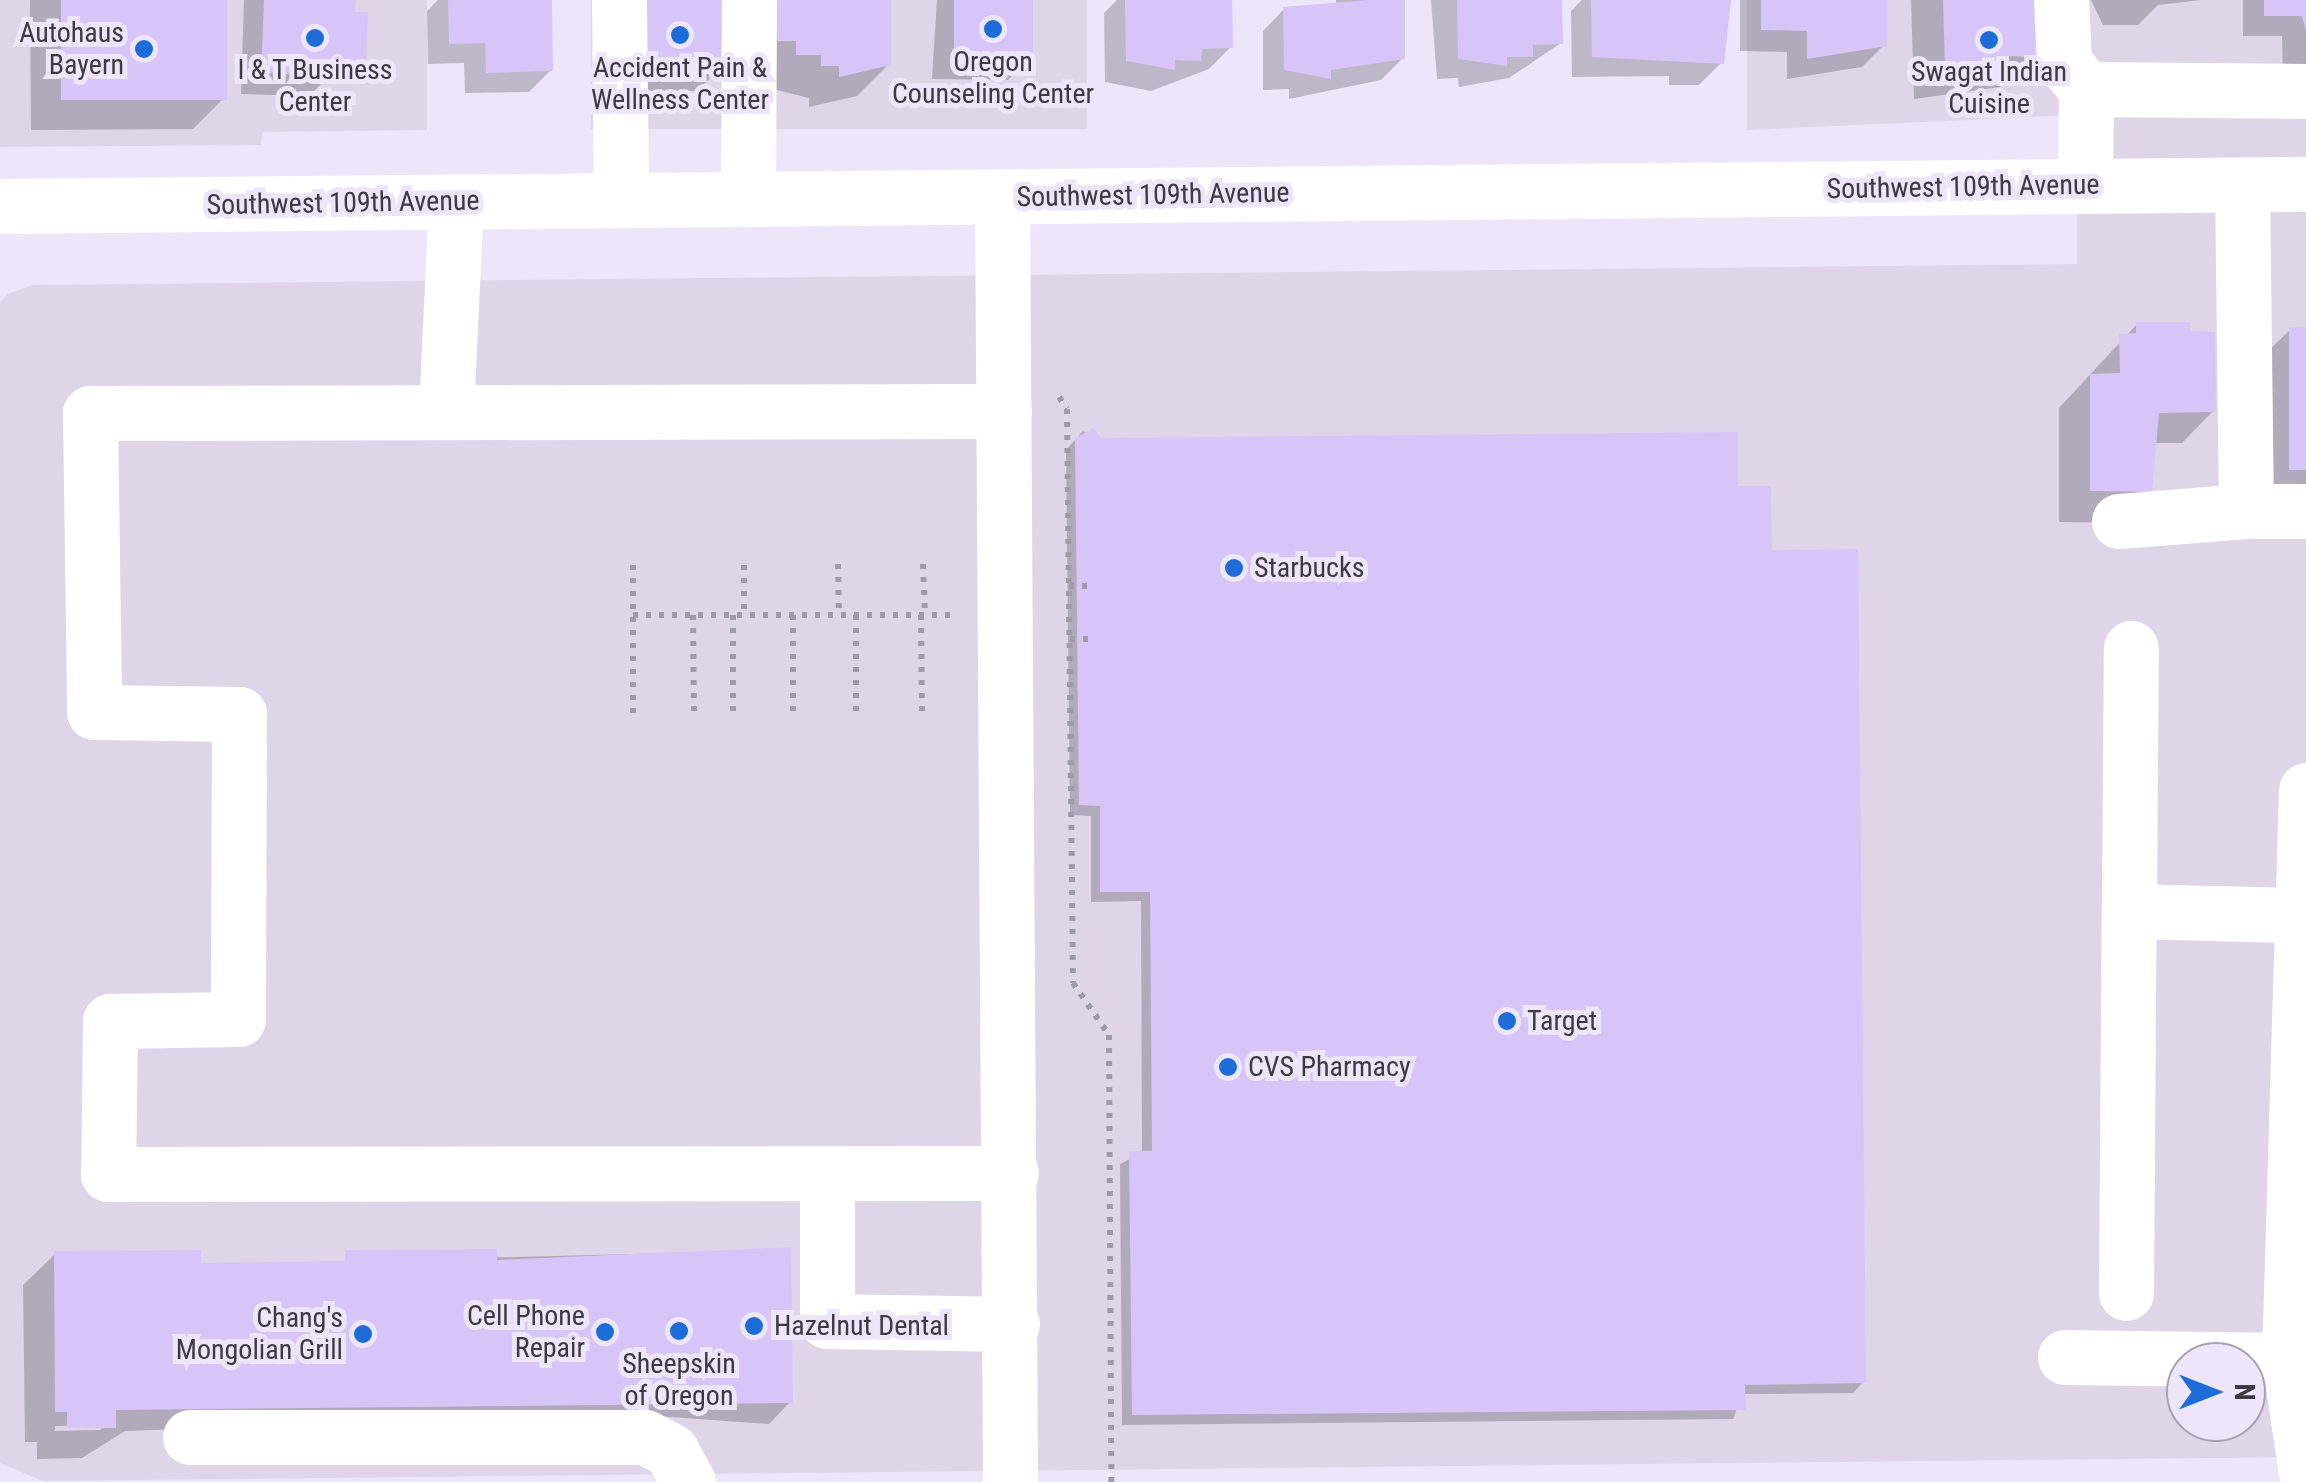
<!DOCTYPE html>
<html>
<head>
<meta charset="utf-8">
<style>
  body { margin:0 }
  #map { position:relative; width:2306px; height:1482px; overflow:hidden; background:#ede6fa; font-family:"Roboto Condensed",sans-serif }
  div>[style] { position:absolute }
  .commercial>* { inset:0; background:#ded5e9; transform-origin:0 0 }
  .shadow>* { inset:0; background:#0003 }
  .building>* { inset:0; background:#d7c5f7; transform-origin:0 0 }
  .path>* { height:6px; margin-top:-3px; transform-origin:0; background:repeating-linear-gradient(90deg,#a09baa 0 5px,transparent 0 13px) }
  .minor>* { height:55px; margin:-27.5px; padding:0 27.5px; transform-origin:27.5px; border-radius:27.5px; background:#fff }
  .dots>* { width:28px; height:28px; translate:-50% -50%; box-sizing:border-box; border:5px solid #ede6fa; border-radius:50% }
  span { translate:-50% -50%; white-space:nowrap; text-align:center; line-height:1.15; -webkit-text-stroke:10px #ede6fa; paint-order:stroke }
  .poi-label { font-size:28px; color:#3d3a42 }
  .right { translate:-100% -50%; text-align:right }
  .left { translate:0 -50%; text-align:left }
  .street-label { font-size:28px; color:#3d3a42 }
  .north { position:absolute; left:2166px; top:1342px; width:100px; height:100px; box-sizing:border-box; background:#ede6fa; border:2px solid #a7a1b0; border-radius:50%; rotate:90deg; font-size:28px; font-weight:700; line-height:40px; text-align:center; color:#3d3a42 }
  .north::after { content:''; display:block; margin:auto; width:35px; height:45px; background:#1d6cd7; clip-path:polygon(50% 0,100% 100%,50% 72%,0 100%) }
</style>
</head>
<body>
<div id="map">
  <div class="commercial">
    <div style="clip-path:polygon(0 0,427px 0,427px 130px,262px 132px,261px 145px,0 147px)"></div>
    <div style="left:591px;top:0;width:496px;height:129px"></div>
    <div style="clip-path:polygon(evenodd,1747px 0,2306px 0,2306px 1457px,43px 1481px,0 1463px,0 302px,8px 294px,33px 285px,2077px 264px,2077px 115px,1747px 130px,1747px 0,2186px 1362px,2246px 1362px,2246px 1422px,2186px 1422px,2186px 1362px)"></div>
  </div>
  <div class="shadow">
    <div style="clip-path:polygon(30px 0,225px 0,225px 97px,193px 129px,31px 130px)"></div>
    <div style="clip-path:polygon(244px 0,353px 0,364px 63px,342px 84px,321px 84px,309px 96px,241px 94px)"></div>
    <div style="clip-path:polygon(438px 0,549px 0,551px 70px,529px 92px,465px 93px,464px 63px,428px 64px,427px 11px)"></div>
    <div style="clip-path:polygon(718px 0,718px 70px,697px 91px,618px 91px)"></div>
    <div style="clip-path:polygon(737px 0,889px 0,889px 64px,857px 96px,809px 107px,809px 98px,765px 87px)"></div>
    <div style="clip-path:polygon(937px 0,1031px 0,1030px 58px,1008px 80px,932px 79px)"></div>
    <div style="clip-path:polygon(1117px 0,1230px 0,1231px 47px,1209px 69px,1151px 91px,1105px 82px,1104px 13px)"></div>
    <div style="clip-path:polygon(1336px 0,1402px 0,1403px 58px,1381px 80px,1289px 99px,1289px 89px,1263px 90px,1263px 31px,1284px 9px,1336px 9px)"></div>
    <div style="clip-path:polygon(1431px 0,1560px 0,1561px 43px,1509px 78px,1459px 87px,1458px 78px,1437px 79px)"></div>
    <div style="clip-path:polygon(1582px 0,1725px 0,1721px 63px,1699px 85px,1669px 85px,1669px 76px,1572px 77px,1571px 11px)"></div>
    <div style="clip-path:polygon(1740px 0,1885px 0,1884px 45px,1862px 67px,1787px 79px,1787px 52px,1740px 51px)"></div>
    <div style="clip-path:polygon(1911px 0,2034px 0,2032px 56px,2000px 87px,1914px 99px)"></div>
    <div style="clip-path:polygon(2091px 0,2201px 0,2158px 5px,2138px 25px,2103px 25px)"></div>
    <div style="clip-path:polygon(2243px 0,2306px 0,2306px 78px,2283px 80px,2282px 36px,2243px 36px)"></div>
    <div style="clip-path:polygon(2137px 324px,2213px 411px,2182px 443px,2154px 443px,2150px 491px,2118px 523px,2059px 522px,2059px 408px)"></div>
    <div style="clip-path:polygon(2290px 330px,2306px 330px,2306px 491px,2269px 491px,2268px 351px)"></div>
    <div style="clip-path:polygon(1083px 431px,1100px 441px,1736px 489px,1769px 552px,1863px 1382px,1853px 1393px,1743px 1394px,1733px 1419px,1122px 1425px,1120px 1164px,1142px 1153px,1141px 901px,1091px 902px,1091px 816px,1070px 815px,1066px 450px)"></div>
    <div style="clip-path:polygon(evenodd,788px 1250px,790px 1402px,769px 1424px,629px 1414px,125px 1431px,82px 1458px,37px 1459px,37px 1442px,25px 1442px,23px 1285px,55px 1254px,199px 1265px,788px 1250px,105px 1425px,100px 1430px,55px 1431px,55px 1426px,105px 1425px)"></div>
  </div>
  <div class="building">
    <div style="left:61px;top:0;width:166px;height:100px"></div>
    <div style="clip-path:polygon(264px 0,356px 0,355px 12px,368px 12px,366px 64px,334px 63px,333px 75px,261px 73px)"></div>
    <div style="clip-path:polygon(448px 0,552px 0,553px 71px,486px 73px,485px 43px,449px 44px)"></div>
    <div style="left:639px;top:0;width:82px;height:71px"></div>
    <div style="clip-path:polygon(767px 0,891px 0,891px 65px,839px 77px,839px 66px,821px 66px,821px 55px,796px 55px,796px 41px,767px 41px)"></div>
    <div style="left:954px;top:0;width:79px;height:58px"></div>
    <div style="clip-path:polygon(1125px 0,1232px 0,1233px 48px,1202px 49px,1201px 61px,1175px 60px,1175px 70px,1126px 61px)"></div>
    <div style="clip-path:polygon(1369px 0,1405px 0,1405px 59px,1331px 70px,1331px 79px,1284px 70px,1283px 7px)"></div>
    <div style="clip-path:polygon(1457px 0,1562px 0,1563px 44px,1533px 45px,1533px 57px,1507px 57px,1507px 66px,1458px 59px)"></div>
    <div style="clip-path:polygon(1591px 0,1731px 0,1724px 64px,1592px 57px)"></div>
    <div style="clip-path:polygon(1761px 0,1887px 0,1887px 46px,1807px 59px,1807px 31px,1761px 30px)"></div>
    <div style="clip-path:polygon(1943px 0,2040px 0,2034px 57px,2009px 56px,2009px 68px,1945px 68px)"></div>
    <div style="clip-path:polygon(2264px 0,2306px 0,2306px 31px,2302px 16px,2264px 16px)"></div>
    <div style="clip-path:polygon(2136px 322px,2190px 322px,2190px 331px,2215px 332px,2216px 412px,2159px 413px,2152px 492px,2090px 491px,2090px 374px,2120px 373px,2119px 334px,2136px 333px)"></div>
    <div style="left:2289px;top:327px;width:17px;height:143px"></div>
    <div style="clip-path:polygon(1094px 428px,1101px 438px,1738px 432px,1738px 486px,1771px 486px,1772px 550px,1858px 549px,1866px 1383px,1745px 1385px,1746px 1410px,1132px 1415px,1129px 1151px,1152px 1151px,1150px 892px,1100px 892px,1100px 806px,1079px 805px,1075px 438px)"></div>
    <div style="clip-path:polygon(791px 1247px,793px 1403px,116px 1410px,116px 1428px,67px 1428px,67px 1412px,55px 1412px,54px 1251px,201px 1250px,201px 1263px,345px 1261px,345px 1250px,497px 1249px,497px 1260px)"></div>
  </div>
  <div class="path">
    <div style="left:1059px;top:397px;width:14px;rotate:56deg"></div>
    <div style="left:1067px;top:409px;width:574px;rotate:89.4deg"></div>
    <div style="left:1073px;top:983px;width:63px;rotate:55.3deg"></div>
    <div style="left:1109px;top:1035px;width:447px;rotate:89.7deg"></div>
    <div style="left:838px;top:564px;width:51px;rotate:88.9deg"></div>
    <div style="left:923px;top:564px;width:51px;rotate:87.8deg"></div>
    <div style="left:633px;top:565px;width:151px;rotate:90deg"></div>
    <div style="left:744px;top:565px;width:50px;rotate:90deg"></div>
    <div style="left:1069px;top:586px;width:21px"></div>
    <div style="left:633px;top:615px;width:319px"></div>
    <div style="left:693px;top:615px;width:102px;rotate:89.4deg"></div>
    <div style="left:733px;top:615px;width:102px;rotate:90deg"></div>
    <div style="left:793px;top:615px;width:102px;rotate:90deg"></div>
    <div style="left:856px;top:615px;width:102px;rotate:90deg"></div>
    <div style="left:921px;top:615px;width:102px;rotate:89.4deg"></div>
    <div style="left:1070px;top:639px;width:20px"></div>
  </div>
  <div class="minor">
    <div style="left:619px;top:0;width:200px;rotate:89.4deg"></div>
    <div style="left:2061px;top:0;width:62px;rotate:87.2deg"></div>
    <div style="left:2064px;top:62px;width:35px;rotate:51deg"></div>
    <div style="left:2242px;top:185px;width:326px;rotate:89.3deg"></div>
    <div style="left:2246px;top:511px;width:60px"></div>
    <div style="left:2085px;top:186px;width:97px;rotate:-89.4deg"></div>
    <div style="left:2086px;top:89px;width:220px;rotate:0.5deg"></div>
    <div style="left:1002px;top:196px;width:1286px;rotate:89.64deg"></div>
    <div style="left:748px;top:198px;width:198px;rotate:-89.7deg"></div>
    <div style="left:0;top:206px;width:2306px;rotate:-0.55deg"></div>
    <div style="left:1004px;top:411px;width:914px;rotate:179.87deg"></div>
    <div style="left:90px;top:413px;width:299px;rotate:89.2deg"></div>
    <div style="left:94px;top:712px;width:145px;rotate:0.8deg"></div>
    <div style="left:239px;top:714px;width:305px;rotate:90.2deg"></div>
    <div style="left:238px;top:1019px;width:128px;rotate:179.1deg"></div>
    <div style="left:110px;top:1021px;width:153px;rotate:90.7deg"></div>
    <div style="left:108px;top:1174px;width:903px;rotate:-0.06deg"></div>
    <div style="left:446px;top:412px;width:210px;rotate:-87.3deg"></div>
    <div style="left:2119px;top:521px;width:127px;rotate:-4.5deg"></div>
    <div style="left:2306px;top:790px;width:570px;rotate:91.71deg"></div>
    <div style="left:2289px;top:1360px;width:113px;rotate:81.4deg"></div>
    <div style="left:2129px;top:911px;width:263px;rotate:-89.6deg"></div>
    <div style="left:827px;top:1174px;width:147px;rotate:90deg"></div>
    <div style="left:827px;top:1321px;width:185px;rotate:0.9deg"></div>
    <div style="left:2126px;top:1293px;width:382px;rotate:-89.6deg"></div>
    <div style="left:2129px;top:911px;width:167px;rotate:1.4deg"></div>
    <div style="left:2065px;top:1357px;width:224px;rotate:0.8deg"></div>
    <div style="left:190px;top:1437px;width:455px"></div>
    <div style="left:645px;top:1437px;width:30px;rotate:28deg"></div>
    <div style="left:671px;top:1451px;width:35px;rotate:61deg"></div>
  </div>
  <div class="dots">
    <div style="left:993px;top:29px;background:#1d6cd7"></div>
    <div style="left:680px;top:35px;background:#1d6cd7"></div>
    <div style="left:315px;top:38px;background:#1d6cd7"></div>
    <div style="left:1989px;top:40px;background:#1d6cd7"></div>
    <div style="left:144px;top:49px;background:#1d6cd7"></div>
    <div style="left:1234px;top:568px;background:#1d6cd7"></div>
    <div style="left:1507px;top:1021px;background:#1d6cd7"></div>
    <div style="left:1228px;top:1067px;background:#1d6cd7"></div>
    <div style="left:754px;top:1326px;background:#1d6cd7"></div>
    <div style="left:679px;top:1331px;background:#1d6cd7"></div>
    <div style="left:605px;top:1332px;background:#1d6cd7"></div>
    <div style="left:363px;top:1334px;background:#1d6cd7"></div>
  </div>
  <div class="poi-label">
    <span class="right" style="left:124px;top:49px">Autohaus<br>Bayern</span>
    <span style="left:993px;top:78px">Oregon<br>Counseling Center</span>
    <span style="left:680px;top:84px">Accident Pain &amp;<br>Wellness Center</span>
    <span style="left:315px;top:86px">I &amp; T Business<br>Center</span>
    <span style="left:1989px;top:88px">Swagat Indian<br>Cuisine</span>
    <span class="left" style="left:1254px;top:568px">Starbucks</span>
    <span class="left" style="left:1527px;top:1021px">Target</span>
    <span class="left" style="left:1248px;top:1067px">CVS Pharmacy</span>
    <span class="right" style="left:585px;top:1332px">Cell Phone<br>Repair</span>
    <span class="right" style="left:343px;top:1334px">Chang's<br>Mongolian Grill</span>
    <span class="left" style="left:774px;top:1326px">Hazelnut Dental</span>
    <span style="left:679px;top:1380px">Sheepskin<br>of Oregon</span>
  </div>
  <div class="street-label">
    <span style="left:1963px;top:187px;rotate:-1deg">Southwest 109th Avenue</span>
    <span style="left:1153px;top:195px;rotate:-1deg">Southwest 109th Avenue</span>
    <span style="left:343px;top:203px;rotate:-1deg">Southwest 109th Avenue</span>
  </div>
  <div class="north">N</div>
</div>
</body>
</html>
